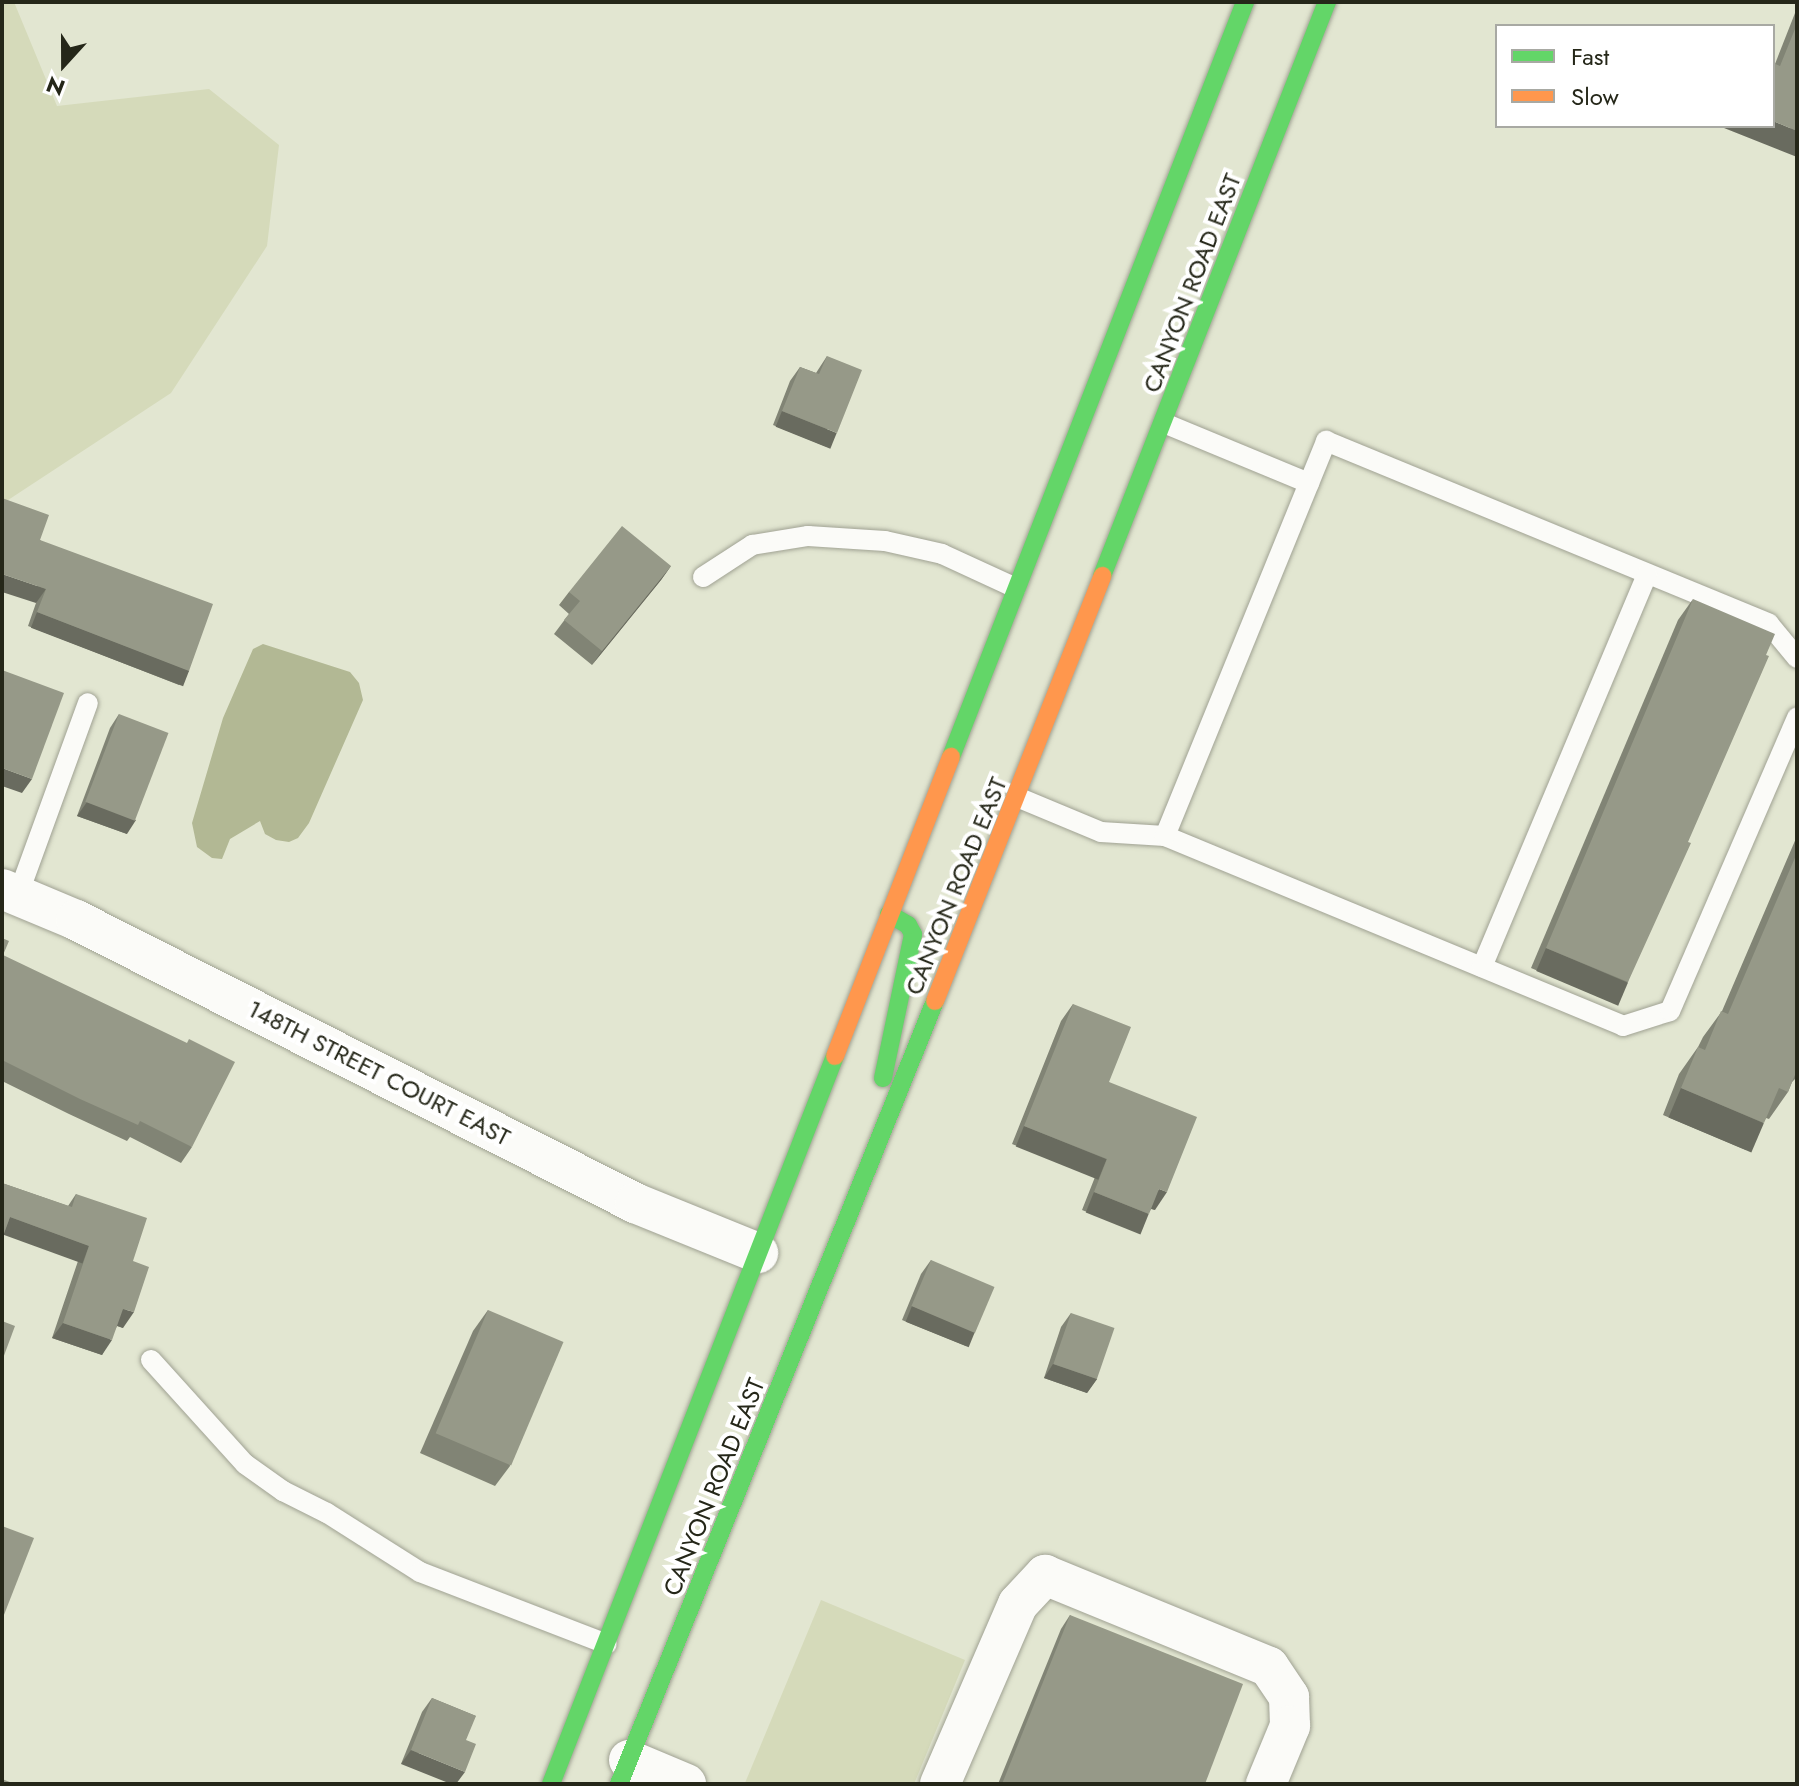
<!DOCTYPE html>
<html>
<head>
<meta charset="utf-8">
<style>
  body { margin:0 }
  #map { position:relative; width:1799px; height:1786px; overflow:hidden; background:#e2e6d1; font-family:Jost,sans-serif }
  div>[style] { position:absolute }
  .green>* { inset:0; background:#d5daba }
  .water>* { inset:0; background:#b2b894 }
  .roads { filter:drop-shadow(0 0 2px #a0a293) drop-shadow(0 0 2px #a0a293) }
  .lane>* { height:20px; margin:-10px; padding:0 10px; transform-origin:10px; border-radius:10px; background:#fbfbf8 }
  .street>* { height:40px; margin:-20px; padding:0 20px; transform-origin:20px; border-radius:20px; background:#fbfbf8 }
  .fast>* { height:18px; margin:-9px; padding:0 9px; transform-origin:9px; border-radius:9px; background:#63d668 }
  .slow>* { height:18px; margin:-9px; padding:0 9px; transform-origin:9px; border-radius:9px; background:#ff974d }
  .wall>* { inset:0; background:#818475 }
  .shaded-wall>* { inset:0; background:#696b5f; transform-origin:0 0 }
  .building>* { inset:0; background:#969988; transform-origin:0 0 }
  span { translate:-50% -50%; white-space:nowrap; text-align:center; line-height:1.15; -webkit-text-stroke:8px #fff; paint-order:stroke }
  .street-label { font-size:24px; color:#252719 }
  .frame { position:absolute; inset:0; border:4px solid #252719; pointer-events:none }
  .legend { position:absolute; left:1495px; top:24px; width:280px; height:104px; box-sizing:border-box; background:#fff; border:2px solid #a8a9a3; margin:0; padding:10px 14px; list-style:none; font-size:24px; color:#252719 }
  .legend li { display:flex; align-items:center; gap:16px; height:40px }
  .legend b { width:40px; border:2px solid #a8a9a3 }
  .north { position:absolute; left:24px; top:24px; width:80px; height:80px; -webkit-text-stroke:6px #fff; paint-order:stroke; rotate:201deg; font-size:22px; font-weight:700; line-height:32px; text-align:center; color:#252719 }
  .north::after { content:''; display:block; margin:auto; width:28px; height:36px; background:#252719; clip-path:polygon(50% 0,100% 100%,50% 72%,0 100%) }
</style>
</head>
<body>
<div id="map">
  <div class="green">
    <div style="clip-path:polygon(2px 2px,14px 2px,57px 106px,209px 89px,279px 145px,267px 246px,171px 393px,2px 504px)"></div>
    <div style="clip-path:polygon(821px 1600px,965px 1660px,914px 1784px,745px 1783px)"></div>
  </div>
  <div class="water">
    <div style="clip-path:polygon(263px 644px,350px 672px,359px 683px,363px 700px,309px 823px,298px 838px,289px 842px,276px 840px,265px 834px,260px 821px,230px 839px,222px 859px,212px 858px,197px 847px,192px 823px,223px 718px,253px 649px)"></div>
  </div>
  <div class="roads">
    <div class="lane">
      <div style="left:1164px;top:423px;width:157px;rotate:22.5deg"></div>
      <div style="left:703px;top:577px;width:59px;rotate:-33.1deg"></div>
      <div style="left:752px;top:545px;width:57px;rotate:-9.1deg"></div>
      <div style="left:808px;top:536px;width:77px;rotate:3.7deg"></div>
      <div style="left:885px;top:541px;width:58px;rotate:12.8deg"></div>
      <div style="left:942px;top:554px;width:81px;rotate:24.7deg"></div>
      <div style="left:1017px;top:797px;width:91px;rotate:22.6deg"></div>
      <div style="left:1101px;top:832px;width:64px;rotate:3.6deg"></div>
      <div style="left:1165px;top:836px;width:496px;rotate:22.5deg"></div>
      <div style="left:1623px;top:1026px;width:49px;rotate:-17.7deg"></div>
      <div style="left:1670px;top:1011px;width:320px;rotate:-66.6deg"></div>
      <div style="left:1165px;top:836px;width:427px;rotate:-67.8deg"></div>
      <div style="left:1326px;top:441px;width:479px;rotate:22.4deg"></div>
      <div style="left:1769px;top:624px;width:44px;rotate:50.5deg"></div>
      <div style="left:18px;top:895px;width:204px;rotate:-70deg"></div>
      <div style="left:1482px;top:967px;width:426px;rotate:-67.2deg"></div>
      <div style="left:151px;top:1360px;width:140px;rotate:47.9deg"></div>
      <div style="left:245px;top:1464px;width:47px;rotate:35.4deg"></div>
      <div style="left:283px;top:1491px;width:49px;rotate:26.6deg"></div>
      <div style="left:327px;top:1513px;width:110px;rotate:32.4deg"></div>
      <div style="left:420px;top:1572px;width:200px;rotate:21.1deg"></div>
    </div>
    <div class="street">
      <div style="left:2px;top:889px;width:80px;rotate:22.7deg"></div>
      <div style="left:76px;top:920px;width:627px;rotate:26.85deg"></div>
      <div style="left:635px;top:1203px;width:133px;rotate:22.1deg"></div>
      <div style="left:629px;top:1760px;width:62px;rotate:22.8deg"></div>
      <div style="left:940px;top:1784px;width:196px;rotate:-66.6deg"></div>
      <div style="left:1018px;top:1604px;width:40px;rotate:-47deg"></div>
      <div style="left:1045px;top:1575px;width:242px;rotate:22.3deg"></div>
      <div style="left:1269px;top:1667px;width:36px;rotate:56deg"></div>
      <div style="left:1289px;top:1697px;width:29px;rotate:88deg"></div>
      <div style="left:1290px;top:1726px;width:63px;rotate:112.5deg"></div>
    </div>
    <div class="fast">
      <div style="left:1102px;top:576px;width:617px;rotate:-68.6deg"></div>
      <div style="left:951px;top:757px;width:810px;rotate:-68.72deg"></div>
      <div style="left:883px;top:1078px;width:147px;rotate:-78.2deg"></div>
      <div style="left:913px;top:934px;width:10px;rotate:-119deg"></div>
      <div style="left:908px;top:925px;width:22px;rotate:-150deg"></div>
      <div style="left:551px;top:1784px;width:781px;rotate:-68.69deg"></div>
      <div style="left:619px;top:1784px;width:844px;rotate:-68.02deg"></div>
    </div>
    <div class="slow">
      <div style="left:935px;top:1001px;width:457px;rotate:-68.5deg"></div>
      <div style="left:835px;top:1056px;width:321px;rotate:-68.8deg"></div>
    </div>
  </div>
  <div class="wall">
    <div style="clip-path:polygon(1797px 8px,1797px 157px,1775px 64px)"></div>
    <div style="clip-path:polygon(827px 356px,827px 447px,773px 425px,790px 381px,800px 367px,816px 373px)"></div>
    <div style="clip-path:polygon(40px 540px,189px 671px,179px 685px,28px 626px,36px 603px)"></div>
    <div style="clip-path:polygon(671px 566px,661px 580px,592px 665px,554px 634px,569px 614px,559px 605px,569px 592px)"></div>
    <div style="clip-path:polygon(1693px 599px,1628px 982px,1614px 1003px,1531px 968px,1678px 620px)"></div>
    <div style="clip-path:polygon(119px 714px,127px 834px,77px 816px,110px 728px)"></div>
    <div style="clip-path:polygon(1797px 836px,1797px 1077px,1792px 1082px,1788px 1092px,1769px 1119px,1766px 1118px,1746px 1150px,1663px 1115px,1679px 1074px,1698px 1047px,1703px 1037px,1722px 1011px)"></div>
    <div style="clip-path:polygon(2px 938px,3px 955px,192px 1147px,181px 1163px,130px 1137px,127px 1141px,69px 1114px,2px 1081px)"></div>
    <div style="clip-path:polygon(1073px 1004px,1109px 1082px,1155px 1210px,1151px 1209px,1137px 1232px,1082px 1210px,1095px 1177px,1012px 1144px,1061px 1021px)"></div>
    <div style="clip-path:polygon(2px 1183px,68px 1206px,76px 1194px,133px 1261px,123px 1328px,117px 1326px,102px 1355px,52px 1338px,78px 1261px,4px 1234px)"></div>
    <div style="clip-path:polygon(931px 1260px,975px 1332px,966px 1346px,902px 1320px,921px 1274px)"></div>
    <div style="clip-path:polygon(488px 1310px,510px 1466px,495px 1486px,420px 1453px,473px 1331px)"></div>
    <div style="clip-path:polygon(1071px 1313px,1097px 1379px,1087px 1393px,1044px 1378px,1061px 1327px)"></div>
    <div style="clip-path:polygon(1070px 1615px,1205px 1784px,998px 1784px,1061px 1629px)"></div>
    <div style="clip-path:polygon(432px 1698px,476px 1716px,401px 1764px,422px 1712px)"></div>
  </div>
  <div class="shaded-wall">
    <div style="clip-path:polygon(1773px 121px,1797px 131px,1797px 157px,1719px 126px,1773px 126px)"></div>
    <div style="left:782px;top:411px;width:59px;height:17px;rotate:22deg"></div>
    <div style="clip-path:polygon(671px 566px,661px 580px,592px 665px,602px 651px)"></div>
    <div style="clip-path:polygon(2px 574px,46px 589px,36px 603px,2px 592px)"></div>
    <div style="left:37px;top:612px;width:163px;height:17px;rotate:21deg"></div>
    <div style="clip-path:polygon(2px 768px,32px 779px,22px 793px,2px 786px)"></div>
    <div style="clip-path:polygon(87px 802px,136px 820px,127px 834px,77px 816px)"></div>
    <div style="left:1546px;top:948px;width:89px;height:25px;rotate:23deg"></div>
    <div style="left:1681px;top:1088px;width:90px;height:32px;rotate:23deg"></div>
    <div style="left:1024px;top:1126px;width:89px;height:22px;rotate:22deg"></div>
    <div style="clip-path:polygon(1159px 1189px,1167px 1192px,1155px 1210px,1146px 1207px)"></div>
    <div style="left:1094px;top:1192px;width:59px;height:22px;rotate:22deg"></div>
    <div style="left:10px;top:1217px;width:84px;height:19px;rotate:20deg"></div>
    <div style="left:912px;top:1306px;width:68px;height:17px;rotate:22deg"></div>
    <div style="clip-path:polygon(123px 1309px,134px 1312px,123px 1328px,112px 1324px)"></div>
    <div style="clip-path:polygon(63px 1323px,112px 1340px,102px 1355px,52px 1338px)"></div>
    <div style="clip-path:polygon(1053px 1364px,1097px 1379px,1087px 1393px,1044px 1378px)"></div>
    <div style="clip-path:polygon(411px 1750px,465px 1772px,456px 1784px,451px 1784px,401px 1764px)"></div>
  </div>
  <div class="building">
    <div style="clip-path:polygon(1797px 24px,1797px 131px,1773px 121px,1773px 63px,1780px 66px)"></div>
    <div style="clip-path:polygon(827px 356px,862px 370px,837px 433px,782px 411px,800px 367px,819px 374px)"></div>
    <div style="clip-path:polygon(2px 498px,49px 515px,40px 540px,213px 604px,189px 671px,37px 612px,46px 589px,2px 574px)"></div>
    <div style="clip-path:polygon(622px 526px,671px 566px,602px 651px,564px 620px,580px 601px,569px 592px)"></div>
    <div style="clip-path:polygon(1693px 599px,1775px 634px,1766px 655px,1769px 656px,1688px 842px,1691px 843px,1628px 982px,1546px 948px)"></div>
    <div style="clip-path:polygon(2px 670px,64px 693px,32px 779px,2px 768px)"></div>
    <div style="left:119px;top:714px;width:53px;height:94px;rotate:21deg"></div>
    <div style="clip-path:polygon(1797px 853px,1797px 1070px,1788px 1092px,1779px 1088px,1764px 1123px,1681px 1088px,1698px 1047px,1705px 1050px,1721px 1011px,1728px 1014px)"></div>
    <div style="clip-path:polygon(2px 938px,9px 941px,3px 955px,187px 1043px,189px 1039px,235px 1062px,192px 1147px,140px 1121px,138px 1125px,80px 1099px,2px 1060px)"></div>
    <div style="clip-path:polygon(1073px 1004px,1131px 1027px,1109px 1082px,1197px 1117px,1167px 1192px,1159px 1189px,1149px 1214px,1094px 1192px,1107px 1159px,1024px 1126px)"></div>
    <div style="clip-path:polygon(2px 1183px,72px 1207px,76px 1194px,147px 1218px,133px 1261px,149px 1267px,134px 1312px,123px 1309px,112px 1340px,63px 1323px,89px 1246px,10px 1217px,2px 1239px)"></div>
    <div style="left:931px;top:1260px;width:69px;height:50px;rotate:23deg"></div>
    <div style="left:488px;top:1310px;width:82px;height:134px;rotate:23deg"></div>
    <div style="left:1071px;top:1313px;width:46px;height:54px;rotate:19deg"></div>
    <div style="clip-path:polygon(2px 1321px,15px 1326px,2px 1361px)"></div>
    <div style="clip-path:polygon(2px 1526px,34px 1538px,2px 1620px)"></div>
    <div style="clip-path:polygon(1070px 1615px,1243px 1684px,1205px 1784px,1002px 1784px)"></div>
    <div style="clip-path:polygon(432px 1698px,476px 1716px,466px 1740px,476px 1744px,465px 1772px,411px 1750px)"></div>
    <div style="clip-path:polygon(2px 1779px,15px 1784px,2px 1784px)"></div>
  </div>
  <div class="street-label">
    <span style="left:1192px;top:283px;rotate:-69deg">CANYON ROAD EAST</span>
    <span style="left:956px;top:886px;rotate:-68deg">CANYON ROAD EAST</span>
    <span style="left:379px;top:1073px;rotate:27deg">148TH STREET COURT EAST</span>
    <span style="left:714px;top:1487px;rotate:-68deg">CANYON ROAD EAST</span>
  </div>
  <div class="frame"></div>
  <ul class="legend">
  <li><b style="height:10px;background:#63d668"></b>Fast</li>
  <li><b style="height:10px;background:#ff974d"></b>Slow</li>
  </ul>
  <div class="north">N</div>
</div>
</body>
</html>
